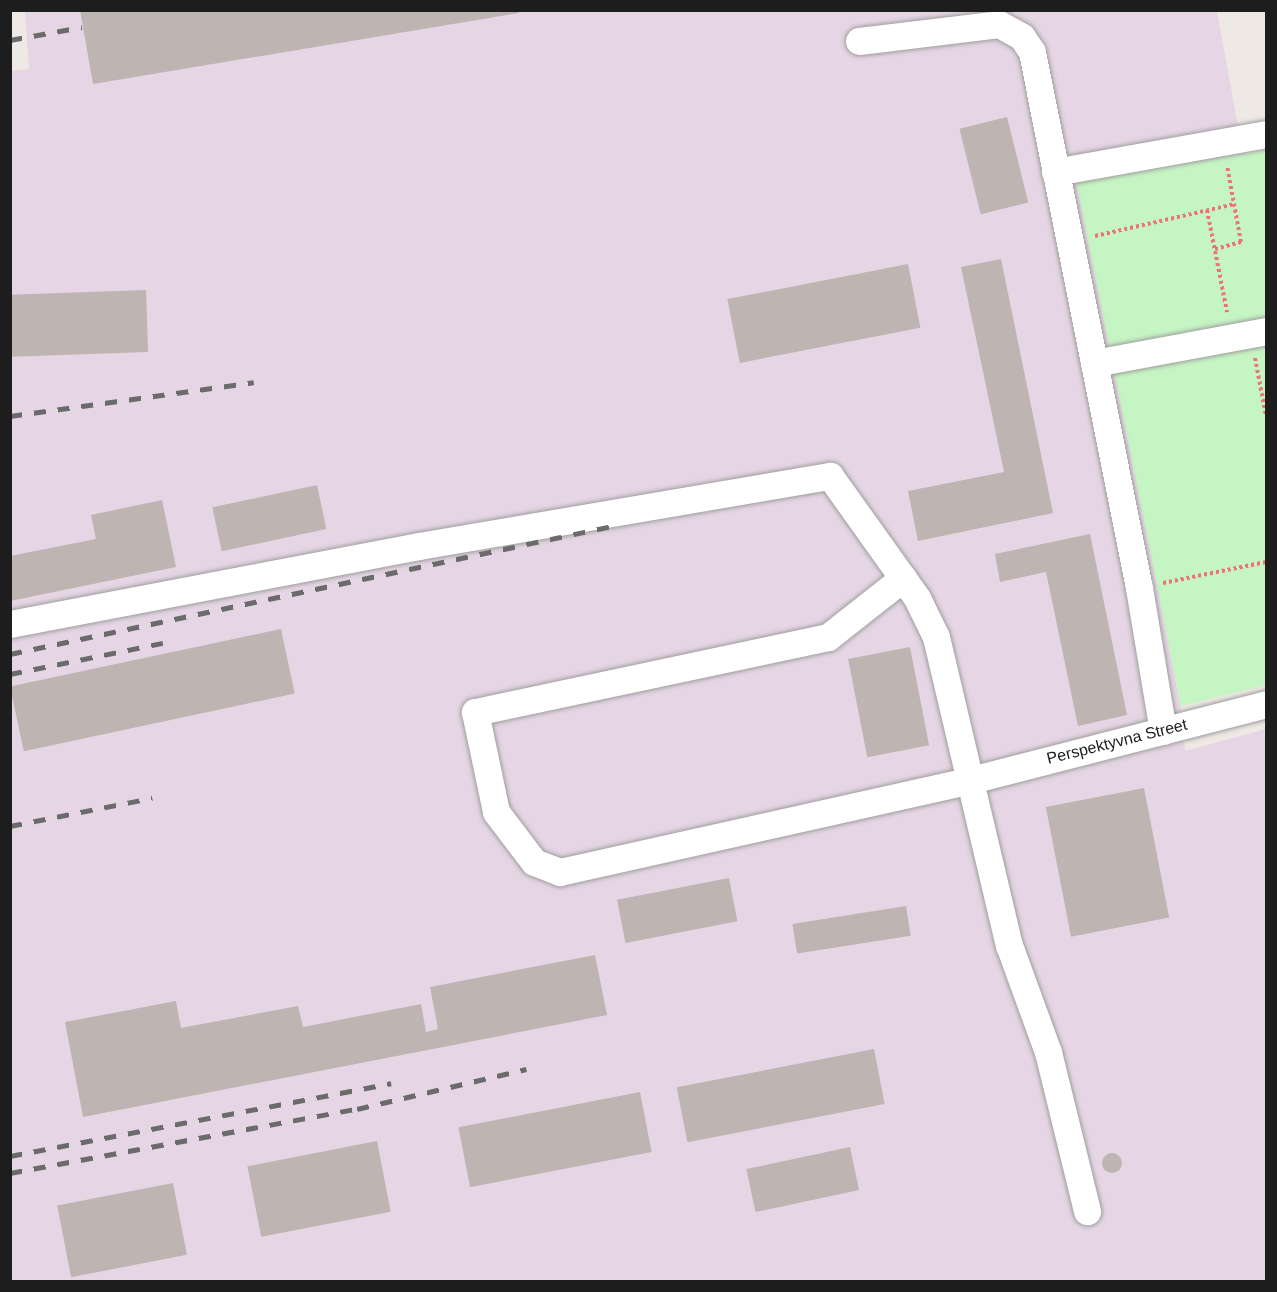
<!DOCTYPE html>
<html>
<head>
<meta charset="utf-8">
<style>
  body { margin:0 }
  #map { position:relative; width:1277px; height:1292px; overflow:hidden; background:#eee9e4; font-family:Helvetica,sans-serif }
  div>[style] { position:absolute }
  .industrial>* { inset:0; background:#e6d6e5 }
  .park>* { inset:0; background:#c6f5c4 }
  .building>* { inset:0; background:#beb4b1; transform-origin:0 0 }
  .round { border-radius:50% }
  .path>* { height:4px; margin-top:-2px; transform-origin:0; background:repeating-linear-gradient(90deg,#ef7376 0 3px,transparent 0 6px) }
  .roads { filter:drop-shadow(0 0 2px #9e9e9e) drop-shadow(0 0 2px #9e9e9e) }
  .minor>* { height:27px; margin:-13.5px; padding:0 13.5px; transform-origin:13.5px; border-radius:13.5px; background:#fff }
  .rail>* { height:4.5px; margin-top:-2.25px; transform-origin:0; background:repeating-linear-gradient(90deg,#6b6b6b 0 12px,transparent 0 24px) }
  span { translate:-50% -50%; white-space:nowrap; text-align:center; line-height:1.15; -webkit-text-stroke:5px #fff; paint-order:stroke }
  .street-label { font-size:16px; color:#1d1d1d }
  .frame { position:absolute; inset:0; border:12px solid #1d1d1d; pointer-events:none }
</style>
</head>
<body>
<div id="map">
  <div class="industrial">
    <div style="clip-path:polygon(25px 11px,1217px 11px,1243px 154px,1076px 181px,1181px 706px,1185px 751px,1266px 729px,1266px 1281px,11px 1281px,10px 71px,29px 69px)"></div>
  </div>
  <div class="park">
    <div style="clip-path:polygon(1266px 150px,1266px 685px,1181px 706px,1076px 181px)"></div>
  </div>
  <div class="building">
    <div style="clip-path:polygon(80px 10px,519px 10px,519px 13px,93px 84px)"></div>
    <div style="left:1007px;top:117px;width:88px;height:49px;rotate:76deg"></div>
    <div style="clip-path:polygon(1001px 259px,1053px 513px,918px 541px,908px 491px,1004px 472px,961px 267px)"></div>
    <div style="left:908px;top:264px;width:65px;height:184px;rotate:79deg"></div>
    <div style="left:146px;top:290px;width:62px;height:136px;rotate:88deg"></div>
    <div style="left:317px;top:485px;width:45px;height:107px;rotate:78deg"></div>
    <div style="clip-path:polygon(162px 500px,176px 567px,10px 601px,10px 556px,96px 539px,91px 515px)"></div>
    <div style="clip-path:polygon(1090px 534px,1127px 715px,1078px 726px,1046px 572px,1000px 582px,995px 554px)"></div>
    <div style="left:281px;top:629px;width:66px;height:277px;rotate:78deg"></div>
    <div style="left:910px;top:647px;width:100px;height:63px;rotate:79deg"></div>
    <div style="left:1144px;top:788px;width:132px;height:100px;rotate:79deg"></div>
    <div style="left:729px;top:878px;width:44px;height:114px;rotate:79deg"></div>
    <div style="left:906px;top:906px;width:30px;height:115px;rotate:81deg"></div>
    <div style="clip-path:polygon(595px 955px,607px 1015px,83px 1117px,65px 1022px,176px 1001px,181px 1028px,298px 1006px,303px 1027px,421px 1004px,426px 1032px,438px 1029px,430px 987px)"></div>
    <div style="left:874px;top:1049px;width:56px;height:201px;rotate:79deg"></div>
    <div style="left:640px;top:1092px;width:61px;height:185px;rotate:79deg"></div>
    <div style="left:377px;top:1141px;width:72px;height:132px;rotate:79deg"></div>
    <div style="left:850px;top:1147px;width:44px;height:106px;rotate:78deg"></div>
    <div class="round" style="left:1102px;top:1153px;width:20px;height:20px"></div>
    <div style="left:173px;top:1183px;width:73px;height:118px;rotate:79deg"></div>
  </div>
  <div class="path">
    <div style="left:1207px;top:210px;width:104px;rotate:78.9deg"></div>
    <div style="left:1095px;top:236px;width:144px;rotate:-12.9deg"></div>
    <div style="left:1215px;top:249px;width:27px;rotate:-15deg"></div>
    <div style="left:1241px;top:242px;width:77px;rotate:-100.4deg"></div>
    <div style="left:1255px;top:358px;width:59px;rotate:79.3deg"></div>
    <div style="left:1163px;top:583px;width:105px;rotate:-11.5deg"></div>
  </div>
  <div class="roads">
    <div class="minor">
      <div style="left:859px;top:41px;width:141px;rotate:-6.9deg"></div>
      <div style="left:999px;top:24px;width:26px;rotate:29deg"></div>
      <div style="left:1022px;top:37px;width:18px;rotate:56deg"></div>
      <div style="left:1032px;top:52px;width:547px;rotate:78.71deg"></div>
      <div style="left:1139px;top:588px;width:145px;rotate:80.5deg"></div>
      <div style="left:1055px;top:172px;width:214px;rotate:-10.2deg"></div>
      <div style="left:1094px;top:363px;width:175px;rotate:-10.5deg"></div>
      <div style="left:903px;top:578px;width:95px;rotate:141.8deg"></div>
      <div style="left:828px;top:637px;width:361px;rotate:168deg"></div>
      <div style="left:475px;top:712px;width:102px;rotate:78.1deg"></div>
      <div style="left:496px;top:812px;width:63px;rotate:52.8deg"></div>
      <div style="left:534px;top:862px;width:28px;rotate:21deg"></div>
      <div style="left:560px;top:872px;width:417px;rotate:-12.6deg"></div>
      <div style="left:967px;top:781px;width:309px;rotate:-14.4deg"></div>
      <div style="left:10px;top:624px;width:416px;rotate:-10.8deg"></div>
      <div style="left:419px;top:546px;width:417px;rotate:-9.7deg"></div>
      <div style="left:830px;top:476px;width:150px;rotate:54.5deg"></div>
      <div style="left:917px;top:598px;width:43px;rotate:64deg"></div>
      <div style="left:936px;top:637px;width:317px;rotate:76.7deg"></div>
      <div style="left:1009px;top:945px;width:114px;rotate:70deg"></div>
      <div style="left:1048px;top:1052px;width:164px;rotate:76.2deg"></div>
    </div>
  </div>
  <div class="rail">
    <div style="left:10px;top:40px;width:73px;rotate:-10.2deg"></div>
    <div style="left:10px;top:416px;width:246px;rotate:-7.9deg"></div>
    <div style="left:10px;top:654px;width:615px;rotate:-12deg"></div>
    <div style="left:10px;top:674px;width:156px;rotate:-11.5deg"></div>
    <div style="left:10px;top:826px;width:145px;rotate:-11.2deg"></div>
    <div style="left:10px;top:1156px;width:388px;rotate:-10.8deg"></div>
    <div style="left:10px;top:1173px;width:353px;rotate:-10.5deg"></div>
    <div style="left:357px;top:1109px;width:174px;rotate:-13.3deg"></div>
  </div>
  <div class="street-label">
    <span style="left:1117px;top:742px;rotate:-14deg">Perspektyvna Street</span>
  </div>
  <div class="frame"></div>
</div>
</body>
</html>
